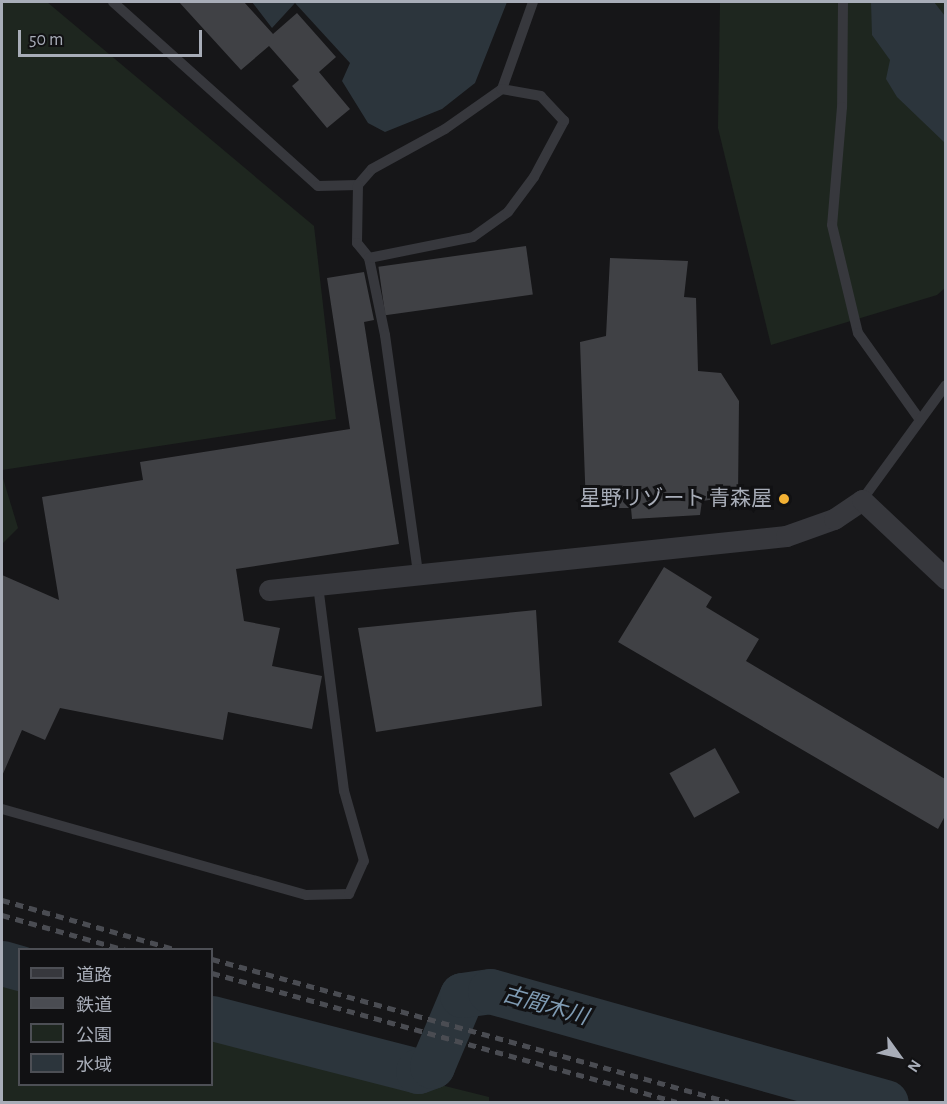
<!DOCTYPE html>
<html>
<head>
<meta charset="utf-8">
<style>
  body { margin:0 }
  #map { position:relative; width:947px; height:1104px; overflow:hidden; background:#161618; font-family:"Alegreya Sans","Noto Sans JP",sans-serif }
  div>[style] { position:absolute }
  .green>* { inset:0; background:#1e261f }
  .water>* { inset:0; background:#2c353c }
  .river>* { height:45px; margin:-22.5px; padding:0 22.5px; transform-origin:22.5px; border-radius:22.5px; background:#2c353c }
  .building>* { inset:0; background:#404145; transform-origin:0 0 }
  .lane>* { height:10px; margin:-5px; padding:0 5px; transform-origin:5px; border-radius:5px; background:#37383d }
  .street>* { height:21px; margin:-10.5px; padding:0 10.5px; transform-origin:10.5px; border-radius:10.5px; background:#37383d }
  .rail>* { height:4.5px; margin-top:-2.25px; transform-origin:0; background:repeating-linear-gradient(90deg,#4a4c52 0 8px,transparent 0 14px) }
  .dots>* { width:16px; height:16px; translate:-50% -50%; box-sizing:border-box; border:3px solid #111113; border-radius:50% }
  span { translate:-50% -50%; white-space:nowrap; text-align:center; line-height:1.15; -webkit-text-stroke:6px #111113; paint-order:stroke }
  .poi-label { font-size:21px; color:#a8adb8 }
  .right { translate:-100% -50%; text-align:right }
  .water-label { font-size:22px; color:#7f9bb3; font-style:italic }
  .frame { position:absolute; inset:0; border:3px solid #a8adb8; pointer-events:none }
  .legend { position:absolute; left:18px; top:948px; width:195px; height:138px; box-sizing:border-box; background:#111113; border:2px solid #4d4f55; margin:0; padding:8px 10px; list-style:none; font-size:18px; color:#a8adb8 }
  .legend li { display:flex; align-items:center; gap:12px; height:30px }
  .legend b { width:30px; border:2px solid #4d4f55 }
  .north { position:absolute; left:869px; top:1026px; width:60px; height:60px; -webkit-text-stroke:4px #111113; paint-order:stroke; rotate:123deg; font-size:16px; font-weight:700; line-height:24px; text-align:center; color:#a8adb8 }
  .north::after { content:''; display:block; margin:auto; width:21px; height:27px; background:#a8adb8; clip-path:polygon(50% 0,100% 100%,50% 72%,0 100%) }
  .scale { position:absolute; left:18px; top:30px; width:184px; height:27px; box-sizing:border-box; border:3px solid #a8adb8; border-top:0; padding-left:8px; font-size:18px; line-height:21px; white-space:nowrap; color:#a8adb8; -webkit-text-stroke:4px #111113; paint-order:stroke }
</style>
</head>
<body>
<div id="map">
  <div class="green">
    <div style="clip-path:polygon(2px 2px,47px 2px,314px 226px,336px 419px,2px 470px)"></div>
    <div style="clip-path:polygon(720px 2px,945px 2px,945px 288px,937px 295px,771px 345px,718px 128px)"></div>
    <div style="clip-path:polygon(2px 475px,18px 528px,2px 544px)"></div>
    <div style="clip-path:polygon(2px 975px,19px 980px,20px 1084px,212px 1084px,212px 1028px,489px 1097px,489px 1102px,2px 1102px)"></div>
  </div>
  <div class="water">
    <div style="clip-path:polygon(252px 2px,507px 2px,475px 83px,442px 109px,385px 132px,368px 123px,342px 81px,350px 63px,295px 3px,272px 28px)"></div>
    <div style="clip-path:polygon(871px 2px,934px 2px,945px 16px,945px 143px,897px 97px,886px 79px,890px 60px,872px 35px)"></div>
  </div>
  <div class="river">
    <div style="left:2px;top:963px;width:19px;rotate:16deg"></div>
    <div style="left:212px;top:1018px;width:213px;rotate:14.4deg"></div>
    <div style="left:418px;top:1071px;width:15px;rotate:-20deg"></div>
    <div style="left:432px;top:1066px;width:77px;rotate:-67.1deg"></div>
    <div style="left:462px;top:995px;width:28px;rotate:-8deg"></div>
    <div style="left:490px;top:991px;width:411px;rotate:15.7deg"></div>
  </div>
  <div class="building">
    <div style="clip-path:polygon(179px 2px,244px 2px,273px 34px,297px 13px,336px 57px,319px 72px,350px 109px,327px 128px,292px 86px,299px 80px,269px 46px,241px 70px)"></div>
    <div style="left:526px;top:246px;width:49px;height:149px;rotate:82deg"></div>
    <div style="clip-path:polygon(610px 258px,688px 261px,684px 297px,696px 298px,698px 371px,721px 373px,739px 401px,738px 496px,702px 501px,700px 515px,632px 519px,631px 508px,586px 508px,580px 342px,606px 336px)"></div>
    <div style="clip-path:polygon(364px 272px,374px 320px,364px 322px,399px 544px,236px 569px,244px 621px,280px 628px,272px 666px,322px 676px,312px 729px,228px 712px,223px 740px,60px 708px,45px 740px,22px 730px,2px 776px,2px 575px,59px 600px,42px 497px,143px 480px,140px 462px,350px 429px,327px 278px)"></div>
    <div style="clip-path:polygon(664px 567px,712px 597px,706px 607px,759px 639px,746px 661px,945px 779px,945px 816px,938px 829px,618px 642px)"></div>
    <div style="clip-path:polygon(536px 610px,542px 706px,376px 732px,358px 628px)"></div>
    <div style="left:715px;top:748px;width:51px;height:52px;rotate:61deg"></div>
  </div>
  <div class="lane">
    <div style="left:113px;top:2px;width:275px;rotate:41.9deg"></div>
    <div style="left:318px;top:186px;width:40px;rotate:-1.4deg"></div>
    <div style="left:358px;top:185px;width:21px;rotate:-49deg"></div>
    <div style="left:372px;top:169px;width:83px;rotate:-28.7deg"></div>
    <div style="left:445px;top:129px;width:70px;rotate:-35.1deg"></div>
    <div style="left:502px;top:89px;width:92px;rotate:-70.4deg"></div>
    <div style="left:843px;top:2px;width:105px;rotate:90.5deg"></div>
    <div style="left:842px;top:107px;width:118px;rotate:94.8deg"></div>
    <div style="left:832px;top:225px;width:111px;rotate:76.5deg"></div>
    <div style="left:858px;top:333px;width:107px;rotate:54.5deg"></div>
    <div style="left:358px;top:185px;width:58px;rotate:91deg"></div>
    <div style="left:357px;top:243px;width:19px;rotate:51deg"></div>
    <div style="left:369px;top:258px;width:79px;rotate:78.3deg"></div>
    <div style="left:385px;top:335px;width:241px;rotate:82.1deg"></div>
    <div style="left:369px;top:258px;width:106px;rotate:-11.4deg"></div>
    <div style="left:473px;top:237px;width:43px;rotate:-35.5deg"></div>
    <div style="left:508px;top:212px;width:44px;rotate:-53.4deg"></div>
    <div style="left:534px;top:177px;width:64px;rotate:-61.8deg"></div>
    <div style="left:564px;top:121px;width:34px;rotate:-133deg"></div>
    <div style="left:541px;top:96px;width:40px;rotate:-170deg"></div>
    <div style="left:862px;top:500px;width:142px;rotate:-53.9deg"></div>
    <div style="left:2px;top:809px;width:316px;rotate:15.8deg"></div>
    <div style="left:306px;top:895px;width:43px;rotate:-1.3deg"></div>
    <div style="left:349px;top:894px;width:36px;rotate:-66deg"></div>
    <div style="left:364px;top:861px;width:73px;rotate:-105.9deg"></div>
    <div style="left:344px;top:791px;width:208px;rotate:-97.2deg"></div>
  </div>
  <div class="street">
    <div style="left:269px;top:590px;width:520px;rotate:-5.96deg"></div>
    <div style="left:786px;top:536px;width:51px;rotate:-19.5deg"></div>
    <div style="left:834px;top:519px;width:34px;rotate:-34deg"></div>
    <div style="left:862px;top:500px;width:115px;rotate:43.2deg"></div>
  </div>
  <div class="rail">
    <div style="left:2px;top:900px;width:183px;rotate:15.9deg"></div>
    <div style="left:2px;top:915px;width:129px;rotate:15.8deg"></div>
    <div style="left:212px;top:959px;width:536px;rotate:15.46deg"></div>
    <div style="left:212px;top:973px;width:482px;rotate:15.5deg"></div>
  </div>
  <div class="dots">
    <div style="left:784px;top:499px;background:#f2b134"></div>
  </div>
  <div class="poi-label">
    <span class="right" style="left:772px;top:499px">星野リゾート 青森屋</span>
  </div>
  <div class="water-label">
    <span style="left:545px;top:1006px;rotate:16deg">古間木川</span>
  </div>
  <div class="frame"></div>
  <ul class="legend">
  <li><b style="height:8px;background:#37383d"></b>道路</li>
  <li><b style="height:8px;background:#4a4c52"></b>鉄道</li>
  <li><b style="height:16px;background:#1e261f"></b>公園</li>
  <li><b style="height:16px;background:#2c353c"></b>水域</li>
  </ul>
  <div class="north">N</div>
  <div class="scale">50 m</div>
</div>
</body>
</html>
